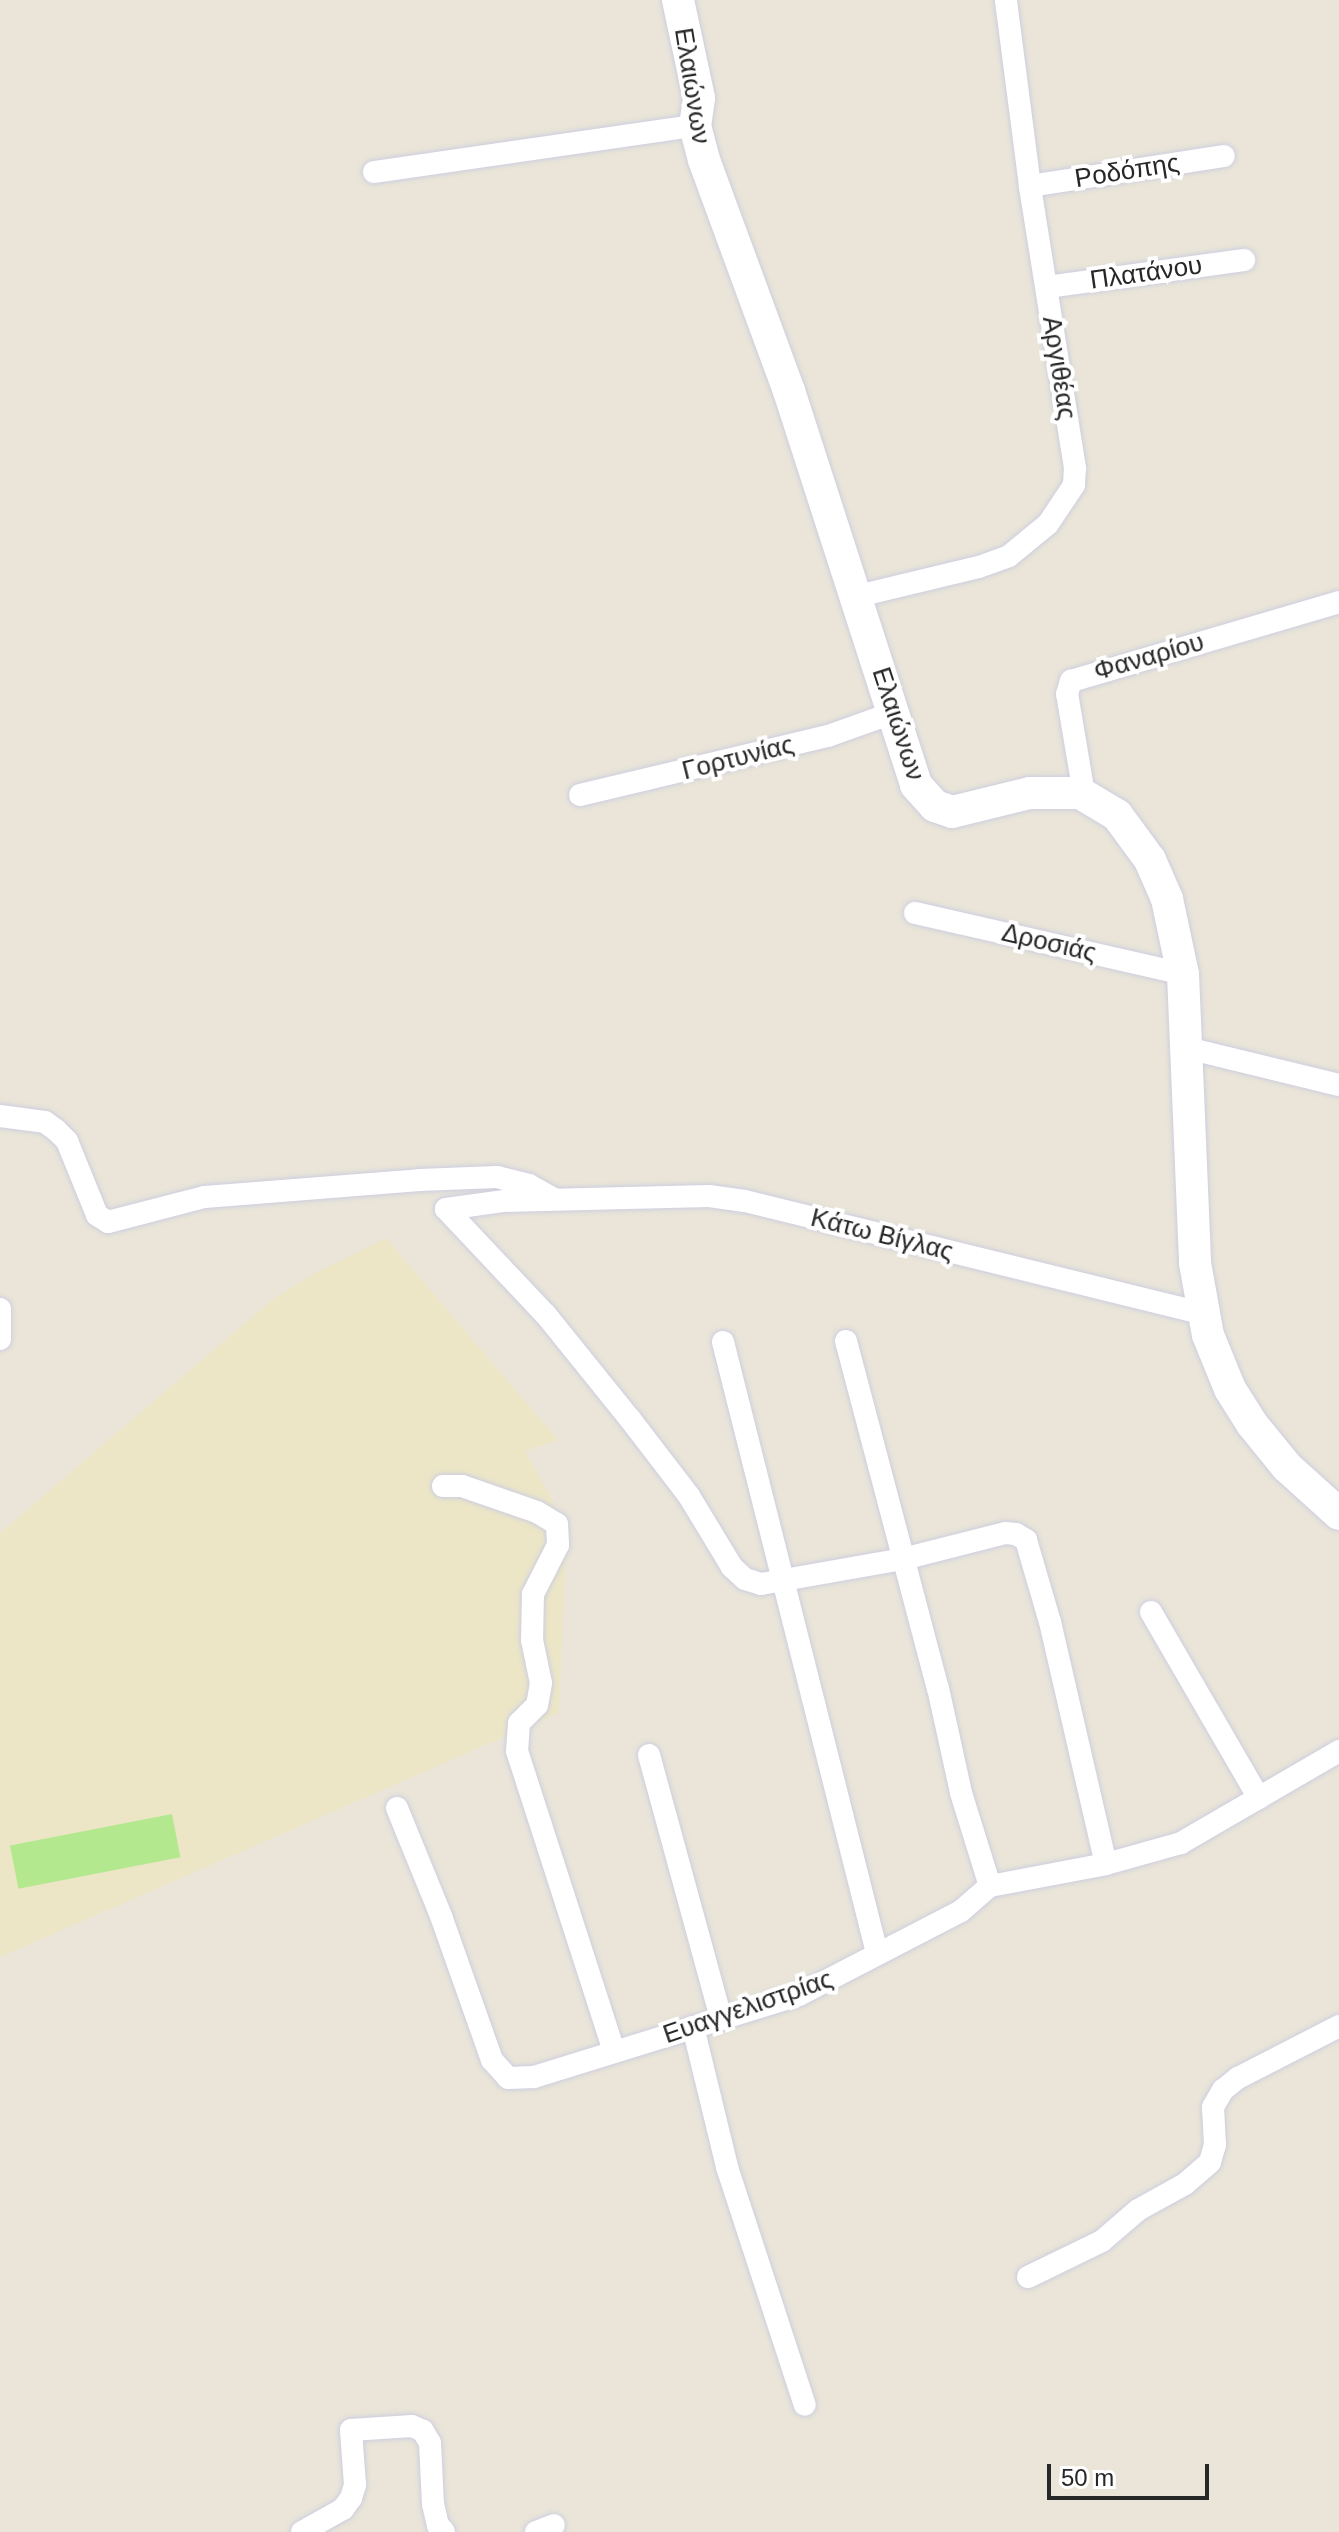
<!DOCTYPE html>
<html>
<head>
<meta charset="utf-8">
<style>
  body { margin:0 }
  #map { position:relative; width:1339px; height:2532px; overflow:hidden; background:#eae5d8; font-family:Arial,sans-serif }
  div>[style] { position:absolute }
  .education>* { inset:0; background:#ece6c7 }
  .pitch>* { inset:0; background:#b3e88f; transform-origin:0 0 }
  .roads { filter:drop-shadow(0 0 2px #cdcee0) drop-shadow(0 0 2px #cdcee0) }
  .street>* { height:22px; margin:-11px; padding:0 11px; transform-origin:11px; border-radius:11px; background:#fff }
  .secondary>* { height:32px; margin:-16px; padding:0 16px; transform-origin:16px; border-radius:16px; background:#fff }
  span { translate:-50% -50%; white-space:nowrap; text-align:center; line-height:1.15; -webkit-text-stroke:8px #fff; paint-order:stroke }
  .street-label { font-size:26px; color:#272727 }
  .scale { position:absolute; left:1047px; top:2464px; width:162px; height:36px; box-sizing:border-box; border:4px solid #272727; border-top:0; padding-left:10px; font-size:24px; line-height:28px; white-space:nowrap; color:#272727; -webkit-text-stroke:6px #fff; paint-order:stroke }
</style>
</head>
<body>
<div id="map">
  <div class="education">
    <div style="clip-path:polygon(386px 1238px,558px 1440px,525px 1451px,567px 1527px,559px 1713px,0 1957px,0 1533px,272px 1300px,313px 1274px)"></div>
  </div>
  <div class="pitch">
    <div style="left:172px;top:1814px;width:44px;height:165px;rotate:79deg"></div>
  </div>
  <div class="roads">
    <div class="street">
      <div style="left:374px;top:172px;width:324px;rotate:-8.2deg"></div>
      <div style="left:1030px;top:186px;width:196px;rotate:-8.8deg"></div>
      <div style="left:1047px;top:287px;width:199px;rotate:-7.8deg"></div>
      <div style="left:858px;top:596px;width:124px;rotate:-13.5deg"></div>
      <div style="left:979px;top:567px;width:32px;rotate:-20deg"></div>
      <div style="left:1009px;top:556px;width:50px;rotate:-39.4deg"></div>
      <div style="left:1048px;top:524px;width:47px;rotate:-56.3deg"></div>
      <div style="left:1074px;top:485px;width:17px;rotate:-87deg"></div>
      <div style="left:1075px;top:468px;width:286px;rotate:-99.1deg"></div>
      <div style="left:1030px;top:186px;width:188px;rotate:-97.4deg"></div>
      <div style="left:1084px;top:794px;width:101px;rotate:-99.6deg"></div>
      <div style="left:1067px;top:694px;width:14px;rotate:-73deg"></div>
      <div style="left:1071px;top:681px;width:279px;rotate:-16.4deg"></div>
      <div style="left:580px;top:795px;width:255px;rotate:-13.4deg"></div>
      <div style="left:828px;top:736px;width:69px;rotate:-19.5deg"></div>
      <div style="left:915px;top:913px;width:275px;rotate:12.8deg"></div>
      <div style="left:1187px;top:1048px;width:156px;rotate:13.7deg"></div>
      <div style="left:0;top:1116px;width:45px;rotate:7.6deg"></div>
      <div style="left:45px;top:1122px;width:14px;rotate:36deg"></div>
      <div style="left:56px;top:1130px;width:16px;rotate:45deg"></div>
      <div style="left:67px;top:1141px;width:80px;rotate:67.9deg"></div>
      <div style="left:97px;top:1215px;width:13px;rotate:32deg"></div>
      <div style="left:108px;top:1222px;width:100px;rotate:-14.5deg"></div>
      <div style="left:205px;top:1197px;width:215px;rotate:-4.5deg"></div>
      <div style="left:419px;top:1180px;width:78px;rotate:-2.2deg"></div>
      <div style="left:497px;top:1177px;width:33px;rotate:14deg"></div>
      <div style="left:529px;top:1185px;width:29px;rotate:29deg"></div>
      <div style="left:446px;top:1209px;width:146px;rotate:46.7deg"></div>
      <div style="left:546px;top:1315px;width:134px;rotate:51.1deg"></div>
      <div style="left:630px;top:1419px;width:97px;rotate:52.5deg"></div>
      <div style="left:689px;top:1496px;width:83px;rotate:58.8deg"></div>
      <div style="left:732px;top:1567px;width:18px;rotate:43deg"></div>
      <div style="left:745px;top:1579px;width:17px;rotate:17deg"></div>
      <div style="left:761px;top:1584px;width:144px;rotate:-10deg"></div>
      <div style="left:903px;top:1559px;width:105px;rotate:-14.3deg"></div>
      <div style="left:1005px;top:1533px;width:11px;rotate:5deg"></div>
      <div style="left:1016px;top:1534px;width:12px;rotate:31deg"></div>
      <div style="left:1026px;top:1540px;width:85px;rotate:73.7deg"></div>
      <div style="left:1050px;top:1622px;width:248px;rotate:77deg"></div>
      <div style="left:446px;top:1209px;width:59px;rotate:-7.9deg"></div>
      <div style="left:504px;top:1201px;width:205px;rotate:-1.4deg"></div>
      <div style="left:709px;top:1196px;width:36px;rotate:8deg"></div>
      <div style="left:745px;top:1201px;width:473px;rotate:13.8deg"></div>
      <div style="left:0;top:1309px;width:30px;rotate:90deg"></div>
      <div style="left:846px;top:1341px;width:359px;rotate:75.2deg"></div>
      <div style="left:938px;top:1688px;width:107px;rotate:77.6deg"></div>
      <div style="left:961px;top:1793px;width:97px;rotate:72.7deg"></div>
      <div style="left:723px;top:1342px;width:630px;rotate:75.85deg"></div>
      <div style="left:443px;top:1486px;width:19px"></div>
      <div style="left:462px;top:1486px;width:79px;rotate:19.1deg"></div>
      <div style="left:537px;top:1512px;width:23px;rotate:31deg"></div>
      <div style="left:557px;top:1524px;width:21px;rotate:87deg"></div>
      <div style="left:558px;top:1545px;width:55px;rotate:117deg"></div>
      <div style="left:533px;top:1594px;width:46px;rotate:91.2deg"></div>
      <div style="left:532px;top:1640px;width:44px;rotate:78.2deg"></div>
      <div style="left:541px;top:1683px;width:22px;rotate:100deg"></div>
      <div style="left:537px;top:1705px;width:25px;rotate:135deg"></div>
      <div style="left:519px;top:1723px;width:28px;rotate:94deg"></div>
      <div style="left:517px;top:1751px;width:316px;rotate:72.1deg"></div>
      <div style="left:1151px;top:1612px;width:215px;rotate:59.9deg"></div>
      <div style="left:649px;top:1755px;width:274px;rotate:74.7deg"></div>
      <div style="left:397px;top:1808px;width:117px;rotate:67.8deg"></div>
      <div style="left:441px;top:1916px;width:153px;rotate:70.5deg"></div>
      <div style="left:492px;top:2060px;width:24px;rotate:48deg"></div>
      <div style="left:508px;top:2078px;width:26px;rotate:-2deg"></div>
      <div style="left:534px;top:2077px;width:277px;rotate:-17.2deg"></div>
      <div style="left:799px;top:1995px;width:182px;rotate:-27.4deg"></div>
      <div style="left:961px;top:1911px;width:38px;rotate:-41deg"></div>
      <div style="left:990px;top:1886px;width:118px;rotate:-10.7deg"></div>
      <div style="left:1106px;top:1864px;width:78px;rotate:-15.6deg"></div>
      <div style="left:1181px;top:1843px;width:183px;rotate:-30.2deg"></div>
      <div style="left:693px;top:2027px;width:144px;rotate:76.3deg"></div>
      <div style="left:727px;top:2167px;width:250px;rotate:71.9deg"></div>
      <div style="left:1028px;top:2277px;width:82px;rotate:-25.9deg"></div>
      <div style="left:1102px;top:2241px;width:48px;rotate:-40.7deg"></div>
      <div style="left:1138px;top:2210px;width:54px;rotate:-29deg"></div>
      <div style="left:1185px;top:2184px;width:33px;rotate:-41deg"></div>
      <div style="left:1210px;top:2162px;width:18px;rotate:-74deg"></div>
      <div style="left:1215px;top:2145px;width:38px;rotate:-93deg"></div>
      <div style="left:1213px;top:2107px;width:20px;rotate:-60deg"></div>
      <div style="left:1223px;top:2090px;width:19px;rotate:-39deg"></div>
      <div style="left:1238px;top:2078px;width:114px;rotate:-27.2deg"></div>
      <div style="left:302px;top:2532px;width:47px;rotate:-29.3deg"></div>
      <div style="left:343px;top:2509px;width:14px;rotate:-54deg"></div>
      <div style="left:351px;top:2498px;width:14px;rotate:-73deg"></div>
      <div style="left:355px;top:2485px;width:55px;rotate:-94.2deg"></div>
      <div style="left:351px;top:2430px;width:61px;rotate:-3.8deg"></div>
      <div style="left:412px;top:2426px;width:12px;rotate:24deg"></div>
      <div style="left:423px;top:2431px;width:14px;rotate:60deg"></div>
      <div style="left:430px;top:2443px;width:61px;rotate:87.2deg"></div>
      <div style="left:433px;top:2504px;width:22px;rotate:77deg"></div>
      <div style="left:438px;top:2525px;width:9px;rotate:49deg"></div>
      <div style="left:536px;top:2532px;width:19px;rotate:-21deg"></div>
    </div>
    <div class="secondary">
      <div style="left:678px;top:0;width:100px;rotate:77.9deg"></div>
      <div style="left:699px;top:98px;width:28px;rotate:98deg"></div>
      <div style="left:695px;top:126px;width:35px;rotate:75deg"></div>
      <div style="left:704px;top:160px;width:246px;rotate:69.8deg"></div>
      <div style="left:789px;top:391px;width:414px;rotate:72.1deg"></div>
      <div style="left:916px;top:785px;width:28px;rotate:48deg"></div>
      <div style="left:935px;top:806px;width:18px;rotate:19deg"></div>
      <div style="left:952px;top:812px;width:80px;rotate:-13.7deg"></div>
      <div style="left:1030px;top:793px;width:50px"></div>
      <div style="left:1080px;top:793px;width:43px;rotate:30.7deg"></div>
      <div style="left:1117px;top:815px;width:56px;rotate:53.7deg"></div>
      <div style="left:1150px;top:860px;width:43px;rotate:66.4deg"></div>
      <div style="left:1167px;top:899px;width:77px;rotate:78deg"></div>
      <div style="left:1183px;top:974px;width:289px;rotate:87.6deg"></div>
      <div style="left:1195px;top:1263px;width:73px;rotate:79.8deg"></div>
      <div style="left:1208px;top:1335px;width:58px;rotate:67.8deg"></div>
      <div style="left:1230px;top:1389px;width:41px;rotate:57.8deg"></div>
      <div style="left:1252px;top:1424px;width:55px;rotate:50.9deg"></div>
      <div style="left:1287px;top:1467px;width:70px;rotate:42.1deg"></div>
    </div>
  </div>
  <div class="street-label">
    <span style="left:692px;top:86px;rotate:81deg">Ελαιώνων</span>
    <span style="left:1127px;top:171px;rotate:-9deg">Ροδόπης</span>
    <span style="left:1146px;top:273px;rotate:-8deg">Πλατάνου</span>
    <span style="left:1059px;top:368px;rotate:81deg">Αργιθέας</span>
    <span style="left:1149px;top:657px;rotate:-16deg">Φαναρίου</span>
    <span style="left:898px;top:724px;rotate:72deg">Ελαιώνων</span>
    <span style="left:738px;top:758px;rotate:-14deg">Γορτυνίας</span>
    <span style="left:1049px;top:943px;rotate:13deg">Δροσιάς</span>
    <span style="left:882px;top:1235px;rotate:14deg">Κάτω Βίγλας</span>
    <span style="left:748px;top:2007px;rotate:-19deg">Ευαγγελιστρίας</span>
  </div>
  <div class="scale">50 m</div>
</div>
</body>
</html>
